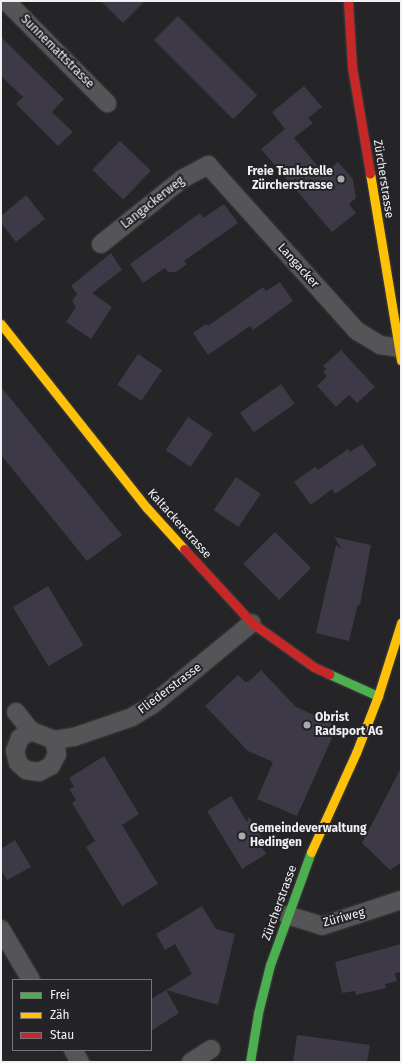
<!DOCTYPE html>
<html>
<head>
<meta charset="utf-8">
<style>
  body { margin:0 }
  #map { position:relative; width:402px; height:1063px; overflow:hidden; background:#252426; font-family:"Fira Sans",sans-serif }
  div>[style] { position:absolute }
  .building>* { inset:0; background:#3e3946; transform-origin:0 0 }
  .roads { filter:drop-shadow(0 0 1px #3f3f40) drop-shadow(0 0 1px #3f3f40) }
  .street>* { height:18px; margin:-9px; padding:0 9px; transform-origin:9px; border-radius:9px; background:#555456 }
  .fast>* { height:9px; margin:-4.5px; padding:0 4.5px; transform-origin:4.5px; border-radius:4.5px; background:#4caf50 }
  .slow>* { height:9px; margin:-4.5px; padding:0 4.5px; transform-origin:4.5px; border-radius:4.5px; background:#ffc107 }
  .jam>* { height:9px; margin:-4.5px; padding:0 4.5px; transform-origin:4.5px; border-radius:4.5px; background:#c62828 }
  .dots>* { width:11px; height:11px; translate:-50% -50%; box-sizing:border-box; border:2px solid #242327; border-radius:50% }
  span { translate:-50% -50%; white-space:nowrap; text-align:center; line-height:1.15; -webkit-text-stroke:4px #242327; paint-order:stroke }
  .street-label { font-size:12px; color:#f1f0f3 }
  .poi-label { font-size:12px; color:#f1f0f3; font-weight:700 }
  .right { translate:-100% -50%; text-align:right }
  .left { translate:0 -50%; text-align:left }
  .frame { position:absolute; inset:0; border:2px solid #f1f0f3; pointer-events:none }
  .legend { position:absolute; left:12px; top:979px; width:140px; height:72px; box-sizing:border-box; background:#242327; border:1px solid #767579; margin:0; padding:5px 7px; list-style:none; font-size:12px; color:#f1f0f3 }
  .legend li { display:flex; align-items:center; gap:8px; height:20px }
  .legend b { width:20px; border:1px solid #767579 }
</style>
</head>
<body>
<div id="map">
  <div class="building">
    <div style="clip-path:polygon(101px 1px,145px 1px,123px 23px)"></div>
    <div style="left:178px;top:16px;width:112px;height:34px;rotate:45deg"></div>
    <div style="clip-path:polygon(1px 37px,64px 99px,52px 112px,73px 132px,58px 146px,16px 104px,23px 97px,1px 76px)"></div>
    <div style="clip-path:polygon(304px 86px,322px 107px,308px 118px,313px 123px,294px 138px,324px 174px,338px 162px,353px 179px,356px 198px,349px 204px,356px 213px,332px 232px,261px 149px,285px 129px,272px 112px)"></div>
    <div style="left:120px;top:141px;width:43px;height:40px;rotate:44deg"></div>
    <div style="clip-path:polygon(26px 195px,45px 219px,16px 242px,1px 223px,1px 216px)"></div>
    <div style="clip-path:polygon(224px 204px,238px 223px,184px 261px,187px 264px,176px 272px,168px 272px,165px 268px,143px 283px,130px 264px,200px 213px,203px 218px)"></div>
    <div style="clip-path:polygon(111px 253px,122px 270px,92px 293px,112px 307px,91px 339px,66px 322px,76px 307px,72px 301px,77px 294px,71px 286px)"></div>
    <div style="clip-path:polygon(280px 282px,293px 301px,253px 330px,250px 326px,208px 355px,193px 333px,206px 324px,208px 326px,263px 287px,266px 291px)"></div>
    <div style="clip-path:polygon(341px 350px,375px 387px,357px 403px,349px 395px,336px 407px,317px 386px,327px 376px,323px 372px,326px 369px,323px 366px)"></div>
    <div style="left:138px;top:354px;width:29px;height:37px;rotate:34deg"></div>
    <div style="left:281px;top:384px;width:24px;height:50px;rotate:55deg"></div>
    <div style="clip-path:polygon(1px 387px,122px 535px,87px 561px,1px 455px)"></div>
    <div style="left:188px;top:417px;width:30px;height:40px;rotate:34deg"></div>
    <div style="clip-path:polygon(362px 444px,377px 465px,335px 494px,332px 489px,311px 505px,294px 482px,315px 467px,318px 470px,348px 449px,350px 452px)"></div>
    <div style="left:236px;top:477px;width:30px;height:40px;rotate:34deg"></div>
    <div style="left:275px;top:532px;width:51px;height:45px;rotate:45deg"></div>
    <div style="clip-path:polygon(334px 537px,371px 545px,360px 605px,358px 604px,349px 641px,316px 633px,336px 545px,342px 549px)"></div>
    <div style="left:48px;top:586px;width:69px;height:41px;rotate:59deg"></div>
    <div style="clip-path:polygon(261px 670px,296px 707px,332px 723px,326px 735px,332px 738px,297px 816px,257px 799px,273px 762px,248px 751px,205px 706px,238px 675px,245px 682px,249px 681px)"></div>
    <div style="clip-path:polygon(104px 756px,139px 814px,122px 825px,158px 884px,122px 906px,86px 847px,95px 841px,72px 803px,76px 800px,69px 789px,74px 787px,69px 778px)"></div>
    <div style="clip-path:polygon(401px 768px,401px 863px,390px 870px,362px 843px)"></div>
    <div style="clip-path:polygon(231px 796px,247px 822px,249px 817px,265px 843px,261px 846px,266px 854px,242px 869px,207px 811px)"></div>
    <div style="clip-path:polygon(15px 840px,31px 867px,7px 880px,1px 870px,1px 849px)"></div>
    <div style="clip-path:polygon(202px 906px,216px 929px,235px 934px,218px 1005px,166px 990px,192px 974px,175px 944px,165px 950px,156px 934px)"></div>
    <div style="clip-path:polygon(401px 944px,401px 972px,395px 973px,397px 981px,385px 984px,386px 988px,356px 995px,355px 991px,342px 993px,335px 962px)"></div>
    <div style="clip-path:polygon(166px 990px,179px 1013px,151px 1031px,151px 999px)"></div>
    <div style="clip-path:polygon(297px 1035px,370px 1045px,367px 1062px,293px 1062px)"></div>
  </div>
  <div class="roads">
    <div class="street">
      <div style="left:6px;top:1px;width:144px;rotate:45.3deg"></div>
      <div style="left:101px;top:244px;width:104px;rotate:-38.7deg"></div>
      <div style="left:182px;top:179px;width:30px;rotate:-28deg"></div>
      <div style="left:208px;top:165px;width:223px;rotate:48.1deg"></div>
      <div style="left:357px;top:331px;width:27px;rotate:31deg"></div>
      <div style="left:380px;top:345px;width:19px;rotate:9deg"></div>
      <div style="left:16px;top:712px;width:24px;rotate:52deg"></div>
      <div style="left:31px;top:731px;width:25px;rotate:21deg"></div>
      <div style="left:54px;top:740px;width:20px;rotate:-9deg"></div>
      <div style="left:74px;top:737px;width:61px;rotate:-19deg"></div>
      <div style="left:132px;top:717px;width:23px;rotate:-31deg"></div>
      <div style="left:152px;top:705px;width:129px;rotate:-39.4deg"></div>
      <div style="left:31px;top:731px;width:13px;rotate:148deg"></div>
      <div style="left:20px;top:738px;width:14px;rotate:111deg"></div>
      <div style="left:15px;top:751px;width:12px;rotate:76deg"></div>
      <div style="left:18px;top:763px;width:11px;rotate:41deg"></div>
      <div style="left:26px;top:770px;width:13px;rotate:9deg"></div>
      <div style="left:39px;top:772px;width:13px;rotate:-27deg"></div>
      <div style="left:51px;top:766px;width:13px;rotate:-63deg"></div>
      <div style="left:57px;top:754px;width:14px;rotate:-102deg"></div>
      <div style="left:287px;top:915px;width:37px;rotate:17deg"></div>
      <div style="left:322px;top:926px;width:83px;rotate:-18.2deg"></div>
      <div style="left:1px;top:929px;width:59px;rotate:59.5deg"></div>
      <div style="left:73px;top:1050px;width:14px;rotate:60deg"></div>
      <div style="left:191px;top:1062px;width:24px;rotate:-33deg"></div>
    </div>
    <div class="fast">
      <div style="left:329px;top:674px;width:54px;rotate:24.2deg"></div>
      <div style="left:250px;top:1062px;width:50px;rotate:-80.7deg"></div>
      <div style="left:258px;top:1013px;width:49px;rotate:-76deg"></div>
      <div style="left:270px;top:965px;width:120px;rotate:-70.1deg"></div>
    </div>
    <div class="slow">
      <div style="left:370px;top:173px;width:190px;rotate:80.6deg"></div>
      <div style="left:1px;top:324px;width:235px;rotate:51.6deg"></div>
      <div style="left:147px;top:508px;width:55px;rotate:47.9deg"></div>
      <div style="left:311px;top:852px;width:109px;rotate:-65.6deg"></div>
      <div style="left:356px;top:753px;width:61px;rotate:-68.9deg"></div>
      <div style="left:378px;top:696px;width:77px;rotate:-72.5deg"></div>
    </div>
    <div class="jam">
      <div style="left:348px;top:1px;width:66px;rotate:86.5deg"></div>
      <div style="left:352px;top:67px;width:108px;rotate:80.4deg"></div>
      <div style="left:184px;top:549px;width:100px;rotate:47.4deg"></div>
      <div style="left:252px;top:623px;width:76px;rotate:35.4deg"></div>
      <div style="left:314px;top:667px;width:17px;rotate:25deg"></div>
    </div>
  </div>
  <div class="dots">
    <div style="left:341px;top:179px;background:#aaa9ab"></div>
    <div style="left:307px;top:725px;background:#aaa9ab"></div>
    <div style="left:242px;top:836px;background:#aaa9ab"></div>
  </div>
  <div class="street-label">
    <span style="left:57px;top:52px;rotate:45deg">Sunnemattstrasse</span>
    <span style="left:383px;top:179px;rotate:81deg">Zürcherstrasse</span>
    <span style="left:153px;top:203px;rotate:-38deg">Langackerweg</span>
    <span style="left:298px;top:266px;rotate:48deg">Langacker</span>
    <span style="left:179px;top:524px;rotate:48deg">Kaltackerstrasse</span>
    <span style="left:170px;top:689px;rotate:-37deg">Fliederstrasse</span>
    <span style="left:280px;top:903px;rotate:-70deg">Zürcherstrasse</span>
    <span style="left:344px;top:918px;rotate:-15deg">Züriweg</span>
  </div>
  <div class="poi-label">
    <span class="right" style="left:333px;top:179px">Freie Tankstelle<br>Zürcherstrasse</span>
    <span class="left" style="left:315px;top:725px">Obrist<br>Radsport AG</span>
    <span class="left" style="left:250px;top:836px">Gemeindeverwaltung<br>Hedingen</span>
  </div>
  <div class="frame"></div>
  <ul class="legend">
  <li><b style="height:5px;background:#4caf50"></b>Frei</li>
  <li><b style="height:5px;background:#ffc107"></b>Zäh</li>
  <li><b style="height:5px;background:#c62828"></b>Stau</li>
  </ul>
</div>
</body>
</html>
